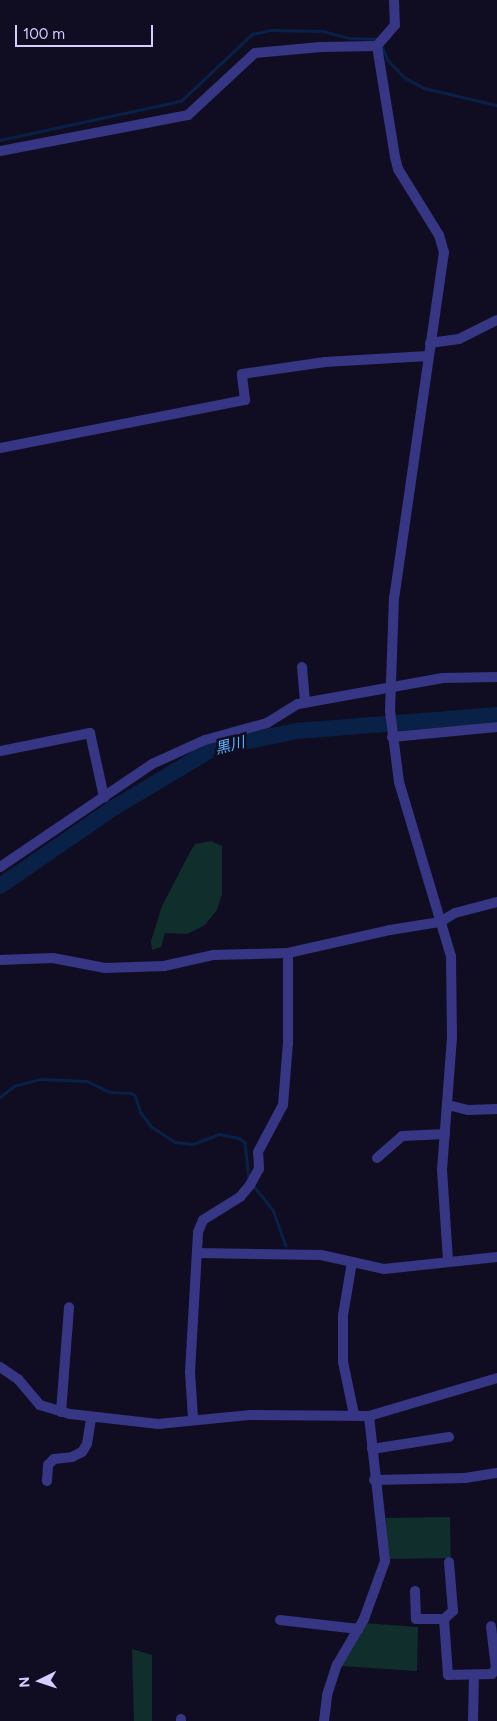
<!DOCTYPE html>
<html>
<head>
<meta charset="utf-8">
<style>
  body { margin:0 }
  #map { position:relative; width:497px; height:1721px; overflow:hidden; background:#100d23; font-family:Figtree,"Noto Sans JP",sans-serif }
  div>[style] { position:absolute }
  .green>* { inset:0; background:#102e2c; transform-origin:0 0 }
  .stream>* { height:2.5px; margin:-1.25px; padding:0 1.25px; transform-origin:1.25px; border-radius:1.25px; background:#092146 }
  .river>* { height:16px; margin:-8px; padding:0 8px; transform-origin:8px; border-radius:8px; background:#092146 }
  .minor>* { height:10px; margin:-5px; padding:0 5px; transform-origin:5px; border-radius:5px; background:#373684 }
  span { translate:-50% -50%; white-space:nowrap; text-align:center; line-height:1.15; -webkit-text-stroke:5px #100d23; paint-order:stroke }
  .water-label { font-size:15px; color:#5db7ff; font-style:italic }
  .north { position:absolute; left:15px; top:1656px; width:50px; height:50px; -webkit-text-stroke:4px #100d23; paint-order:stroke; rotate:266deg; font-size:14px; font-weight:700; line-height:20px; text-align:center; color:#d4cfff }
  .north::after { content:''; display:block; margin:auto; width:18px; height:22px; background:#d4cfff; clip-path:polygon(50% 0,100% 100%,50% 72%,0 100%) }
  .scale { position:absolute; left:15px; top:25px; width:138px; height:22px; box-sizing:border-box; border:2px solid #d4cfff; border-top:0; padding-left:6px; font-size:15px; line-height:18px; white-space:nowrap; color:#d4cfff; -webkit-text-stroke:4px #100d23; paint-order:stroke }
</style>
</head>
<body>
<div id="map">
  <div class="green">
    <div style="clip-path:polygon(211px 841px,222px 846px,222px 894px,217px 910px,205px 925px,187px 934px,165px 933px,161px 947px,152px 950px,151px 941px,162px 906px,189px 854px,195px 844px)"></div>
    <div style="left:450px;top:1517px;width:41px;height:64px;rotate:89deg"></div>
    <div style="clip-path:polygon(364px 1623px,418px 1627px,417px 1671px,341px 1666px)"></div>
    <div style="clip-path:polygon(132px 1649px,152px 1655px,152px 1721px,134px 1721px)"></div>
  </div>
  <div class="stream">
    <div style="left:381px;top:44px;width:17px;rotate:66deg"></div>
    <div style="left:388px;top:60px;width:23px;rotate:47deg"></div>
    <div style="left:404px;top:77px;width:23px;rotate:29deg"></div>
    <div style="left:424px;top:88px;width:75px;rotate:13.1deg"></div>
    <div style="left:0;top:140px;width:185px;rotate:-12.2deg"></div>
    <div style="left:181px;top:101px;width:98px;rotate:-43.3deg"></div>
    <div style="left:252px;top:34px;width:19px;rotate:-12deg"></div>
    <div style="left:271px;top:30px;width:52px;rotate:1.1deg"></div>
    <div style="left:323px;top:31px;width:28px;rotate:15deg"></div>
    <div style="left:350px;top:38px;width:29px;rotate:2deg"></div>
    <div style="left:0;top:1097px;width:18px;rotate:-38deg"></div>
    <div style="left:14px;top:1086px;width:28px;rotate:-15deg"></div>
    <div style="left:41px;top:1079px;width:46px;rotate:2.5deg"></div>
    <div style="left:87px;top:1081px;width:25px;rotate:26deg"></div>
    <div style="left:110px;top:1092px;width:21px;rotate:3deg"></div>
    <div style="left:131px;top:1093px;width:4px;rotate:27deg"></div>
    <div style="left:135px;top:1095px;width:19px;rotate:72deg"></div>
    <div style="left:141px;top:1113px;width:18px;rotate:52deg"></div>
    <div style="left:152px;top:1127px;width:27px;rotate:33deg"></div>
    <div style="left:175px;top:1142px;width:18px;rotate:6deg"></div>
    <div style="left:193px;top:1144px;width:28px;rotate:-21deg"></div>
    <div style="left:219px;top:1134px;width:20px;rotate:11deg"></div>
    <div style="left:239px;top:1138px;width:7px;rotate:34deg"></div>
    <div style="left:245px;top:1142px;width:36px;rotate:84deg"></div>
    <div style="left:253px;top:1185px;width:32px;rotate:51deg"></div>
    <div style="left:273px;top:1210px;width:38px;rotate:70deg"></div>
  </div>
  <div class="river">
    <div style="left:0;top:886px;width:140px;rotate:-34.5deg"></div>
    <div style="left:115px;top:807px;width:115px;rotate:-30.8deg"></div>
    <div style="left:214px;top:748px;width:85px;rotate:-11.6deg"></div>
    <div style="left:297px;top:731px;width:201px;rotate:-4.6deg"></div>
  </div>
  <div class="minor">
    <div style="left:394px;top:0;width:25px;rotate:88deg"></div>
    <div style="left:395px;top:25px;width:28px;rotate:131deg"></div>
    <div style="left:377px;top:46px;width:112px;rotate:80.8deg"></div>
    <div style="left:395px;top:157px;width:12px;rotate:76deg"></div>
    <div style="left:398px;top:169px;width:78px;rotate:58.2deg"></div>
    <div style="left:439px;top:235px;width:18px;rotate:74deg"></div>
    <div style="left:444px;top:252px;width:349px;rotate:98.2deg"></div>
    <div style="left:394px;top:597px;width:114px;rotate:92deg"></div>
    <div style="left:390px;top:711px;width:72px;rotate:82.8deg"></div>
    <div style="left:399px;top:782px;width:182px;rotate:73.4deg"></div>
    <div style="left:451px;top:956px;width:81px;rotate:89.3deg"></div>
    <div style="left:452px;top:1037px;width:133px;rotate:94.3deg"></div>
    <div style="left:442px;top:1170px;width:90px;rotate:86.2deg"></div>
    <div style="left:0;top:151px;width:191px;rotate:-10.8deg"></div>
    <div style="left:188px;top:115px;width:91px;rotate:-42.8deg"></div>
    <div style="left:255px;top:53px;width:66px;rotate:-5.2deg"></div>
    <div style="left:321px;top:47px;width:56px;rotate:-1deg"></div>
    <div style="left:430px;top:343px;width:29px;rotate:-8deg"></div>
    <div style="left:459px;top:339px;width:42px;rotate:-26.6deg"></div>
    <div style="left:0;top:448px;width:250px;rotate:-11.1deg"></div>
    <div style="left:245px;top:400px;width:26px;rotate:-97deg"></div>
    <div style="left:242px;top:374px;width:84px;rotate:-8.2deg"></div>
    <div style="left:325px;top:362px;width:103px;rotate:-3.3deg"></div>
    <div style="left:302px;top:667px;width:36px;rotate:85deg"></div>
    <div style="left:392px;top:737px;width:105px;rotate:-5.4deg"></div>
    <div style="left:0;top:751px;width:92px;rotate:-11.3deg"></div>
    <div style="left:90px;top:733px;width:66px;rotate:77.7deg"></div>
    <div style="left:0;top:867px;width:184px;rotate:-34.1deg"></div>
    <div style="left:152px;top:764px;width:58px;rotate:-24.4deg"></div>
    <div style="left:205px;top:740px;width:64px;rotate:-15.3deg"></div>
    <div style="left:267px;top:723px;width:36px;rotate:-32deg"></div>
    <div style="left:298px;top:704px;width:147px;rotate:-10.2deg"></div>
    <div style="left:443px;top:678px;width:54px;rotate:-1.1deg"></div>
    <div style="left:0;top:960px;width:53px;rotate:-2.2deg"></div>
    <div style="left:53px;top:958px;width:53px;rotate:10.9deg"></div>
    <div style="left:105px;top:968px;width:59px;rotate:-1.9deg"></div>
    <div style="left:164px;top:966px;width:50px;rotate:-12.7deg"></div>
    <div style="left:213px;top:955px;width:75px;rotate:-1.5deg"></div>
    <div style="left:288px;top:953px;width:105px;rotate:-12.7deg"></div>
    <div style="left:390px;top:930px;width:51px;rotate:-9.1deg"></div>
    <div style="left:440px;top:922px;width:17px;rotate:-31deg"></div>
    <div style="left:455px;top:913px;width:43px;rotate:-14.7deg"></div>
    <div style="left:448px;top:1105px;width:21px;rotate:14deg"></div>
    <div style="left:468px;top:1110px;width:29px;rotate:-2deg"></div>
    <div style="left:377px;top:1158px;width:33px;rotate:-41deg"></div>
    <div style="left:402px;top:1136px;width:43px;rotate:-2.7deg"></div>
    <div style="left:197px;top:1253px;width:124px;rotate:0.9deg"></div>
    <div style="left:321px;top:1255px;width:65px;rotate:12.5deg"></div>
    <div style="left:384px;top:1269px;width:114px;rotate:-6.1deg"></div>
    <div style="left:352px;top:1262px;width:54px;rotate:99.6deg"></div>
    <div style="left:343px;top:1315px;width:47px;rotate:90deg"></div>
    <div style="left:343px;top:1362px;width:53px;rotate:78.1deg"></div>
    <div style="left:0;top:1367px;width:22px;rotate:34deg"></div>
    <div style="left:18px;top:1379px;width:34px;rotate:50deg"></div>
    <div style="left:40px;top:1405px;width:31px;rotate:17deg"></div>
    <div style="left:70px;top:1414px;width:89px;rotate:6.5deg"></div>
    <div style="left:158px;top:1424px;width:91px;rotate:-5.6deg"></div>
    <div style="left:249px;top:1415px;width:120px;rotate:0.5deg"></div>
    <div style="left:369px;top:1416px;width:134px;rotate:-16.5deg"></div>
    <div style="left:61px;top:1412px;width:105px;rotate:-85.6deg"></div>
    <div style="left:193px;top:1418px;width:46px;rotate:-93.7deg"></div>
    <div style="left:190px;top:1372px;width:140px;rotate:-86.7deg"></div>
    <div style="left:198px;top:1232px;width:13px;rotate:-67deg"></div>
    <div style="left:203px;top:1220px;width:44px;rotate:-31.9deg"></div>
    <div style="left:240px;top:1197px;width:16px;rotate:-50deg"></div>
    <div style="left:250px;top:1185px;width:18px;rotate:-61deg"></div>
    <div style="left:259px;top:1169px;width:17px;rotate:-93deg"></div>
    <div style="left:258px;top:1152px;width:53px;rotate:-62deg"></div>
    <div style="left:283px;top:1105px;width:62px;rotate:-85.4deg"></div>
    <div style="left:288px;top:1043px;width:90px;rotate:-90deg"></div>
    <div style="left:372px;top:1449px;width:78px;rotate:-8.9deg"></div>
    <div style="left:374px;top:1480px;width:91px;rotate:-1.3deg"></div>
    <div style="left:465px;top:1478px;width:32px;rotate:-9deg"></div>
    <div style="left:47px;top:1481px;width:16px;rotate:-86deg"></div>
    <div style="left:48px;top:1465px;width:8px;rotate:-45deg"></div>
    <div style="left:54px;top:1459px;width:18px;rotate:-6deg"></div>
    <div style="left:72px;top:1457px;width:11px;rotate:-27deg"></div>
    <div style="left:82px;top:1452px;width:9px;rotate:-58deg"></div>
    <div style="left:87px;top:1444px;width:26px;rotate:-81deg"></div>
    <div style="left:415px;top:1591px;width:28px;rotate:88deg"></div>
    <div style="left:416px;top:1619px;width:28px"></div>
    <div style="left:444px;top:1619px;width:12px;rotate:-42deg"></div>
    <div style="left:453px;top:1611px;width:49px;rotate:-94.7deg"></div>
    <div style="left:444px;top:1619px;width:56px;rotate:85.9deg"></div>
    <div style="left:448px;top:1675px;width:44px;rotate:-1.3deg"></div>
    <div style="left:492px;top:1674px;width:7px;rotate:-56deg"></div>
    <div style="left:496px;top:1668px;width:42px;rotate:-96.8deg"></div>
    <div style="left:280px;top:1620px;width:79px;rotate:6.6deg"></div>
    <div style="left:181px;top:1721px;width:2px;rotate:-90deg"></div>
    <div style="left:324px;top:1721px;width:26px;rotate:-83deg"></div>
    <div style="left:327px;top:1695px;width:32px;rotate:-72deg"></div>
    <div style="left:337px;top:1665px;width:53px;rotate:-59.6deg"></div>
    <div style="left:364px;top:1619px;width:62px;rotate:-70.1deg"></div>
    <div style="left:385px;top:1561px;width:146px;rotate:-96.3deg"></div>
    <div style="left:473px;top:1721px;width:46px;rotate:-88.8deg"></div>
  </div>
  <div class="water-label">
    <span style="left:230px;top:746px;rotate:-14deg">黒川</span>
  </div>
  <div class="north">N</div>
  <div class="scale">100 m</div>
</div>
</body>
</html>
